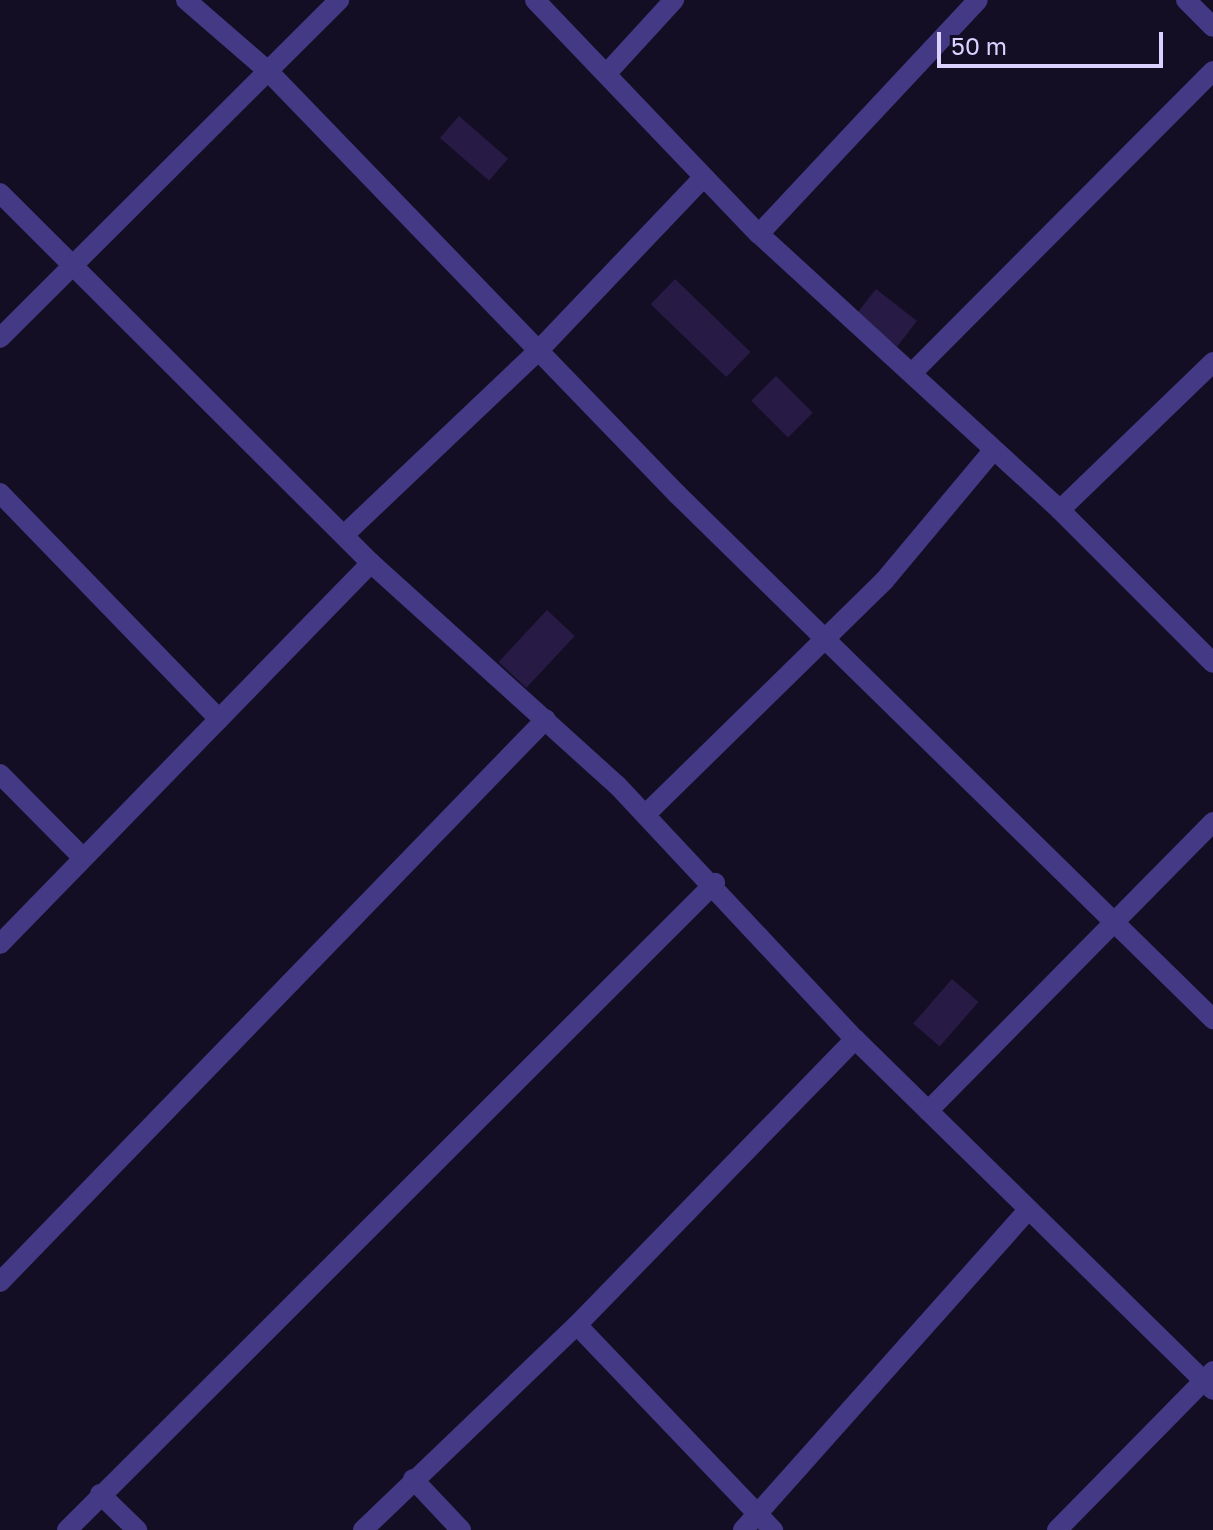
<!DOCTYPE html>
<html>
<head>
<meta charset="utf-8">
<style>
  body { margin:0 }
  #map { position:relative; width:1213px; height:1530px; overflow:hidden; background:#140e24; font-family:"Golos Text",sans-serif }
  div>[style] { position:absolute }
  .building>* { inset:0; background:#271a45; transform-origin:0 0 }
  .minor>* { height:20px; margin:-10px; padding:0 10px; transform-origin:10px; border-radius:10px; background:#433984 }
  span { translate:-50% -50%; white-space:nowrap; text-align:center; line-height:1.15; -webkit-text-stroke:6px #140e24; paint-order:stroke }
  .scale { position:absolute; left:937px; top:32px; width:226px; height:36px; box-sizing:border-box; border:4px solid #dbd2ff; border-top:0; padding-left:10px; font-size:24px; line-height:28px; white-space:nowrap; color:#dbd2ff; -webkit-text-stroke:6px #140e24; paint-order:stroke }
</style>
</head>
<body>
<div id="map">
  <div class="building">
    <div style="left:459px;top:116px;width:65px;height:29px;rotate:41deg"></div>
    <div style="left:675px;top:279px;width:105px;height:35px;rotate:44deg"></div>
    <div style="left:876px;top:289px;width:52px;height:32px;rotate:38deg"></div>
    <div style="left:776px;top:376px;width:52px;height:35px;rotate:45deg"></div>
    <div style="left:547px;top:610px;width:38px;height:71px;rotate:43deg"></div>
    <div style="left:952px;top:979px;width:35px;height:59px;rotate:41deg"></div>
  </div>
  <div class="minor">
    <div style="left:186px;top:0;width:110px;rotate:40.9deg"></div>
    <div style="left:269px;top:72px;width:586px;rotate:45.97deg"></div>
    <div style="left:676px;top:493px;width:752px;rotate:44.41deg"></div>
    <div style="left:535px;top:0;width:324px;rotate:46.3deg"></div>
    <div style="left:759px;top:234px;width:408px;rotate:42.5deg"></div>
    <div style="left:1060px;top:510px;width:216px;rotate:45deg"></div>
    <div style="left:1186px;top:0;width:38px;rotate:45deg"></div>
    <div style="left:608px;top:72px;width:98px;rotate:-47.5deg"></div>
    <div style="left:0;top:193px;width:524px;rotate:44.92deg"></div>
    <div style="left:371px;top:563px;width:331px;rotate:42.1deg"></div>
    <div style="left:617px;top:785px;width:348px;rotate:46.9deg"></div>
    <div style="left:855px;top:1039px;width:501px;rotate:44.43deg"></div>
    <div style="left:759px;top:234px;width:320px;rotate:-46.9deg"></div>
    <div style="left:0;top:338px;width:479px;rotate:-44.9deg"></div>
    <div style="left:913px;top:372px;width:425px;rotate:-45.1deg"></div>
    <div style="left:0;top:493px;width:315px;rotate:45.9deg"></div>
    <div style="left:1060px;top:510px;width:213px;rotate:-44deg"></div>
    <div style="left:344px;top:535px;width:270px;rotate:-43.5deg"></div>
    <div style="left:540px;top:349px;width:236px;rotate:-46.4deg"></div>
    <div style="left:0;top:774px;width:118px;rotate:45.3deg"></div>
    <div style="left:646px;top:814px;width:333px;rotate:-44.4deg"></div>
    <div style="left:884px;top:581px;width:167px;rotate:-50.1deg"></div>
    <div style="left:0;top:944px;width:532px;rotate:-45.76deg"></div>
    <div style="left:928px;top:1111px;width:406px;rotate:-45.4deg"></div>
    <div style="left:0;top:1282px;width:784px;rotate:-45.88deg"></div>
    <div style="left:577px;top:1325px;width:284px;rotate:46.3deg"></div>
    <div style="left:413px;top:1479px;width:70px;rotate:46.7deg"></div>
    <div style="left:100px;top:1494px;width:52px;rotate:44.2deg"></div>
    <div style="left:67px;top:1530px;width:916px;rotate:-44.96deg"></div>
    <div style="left:363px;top:1530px;width:296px;rotate:-43.8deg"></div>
    <div style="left:577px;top:1325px;width:399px;rotate:-45.8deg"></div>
    <div style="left:743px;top:1530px;width:429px;rotate:-48.3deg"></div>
    <div style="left:1057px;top:1530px;width:223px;rotate:-45.5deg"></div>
  </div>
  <div class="scale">50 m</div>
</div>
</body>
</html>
